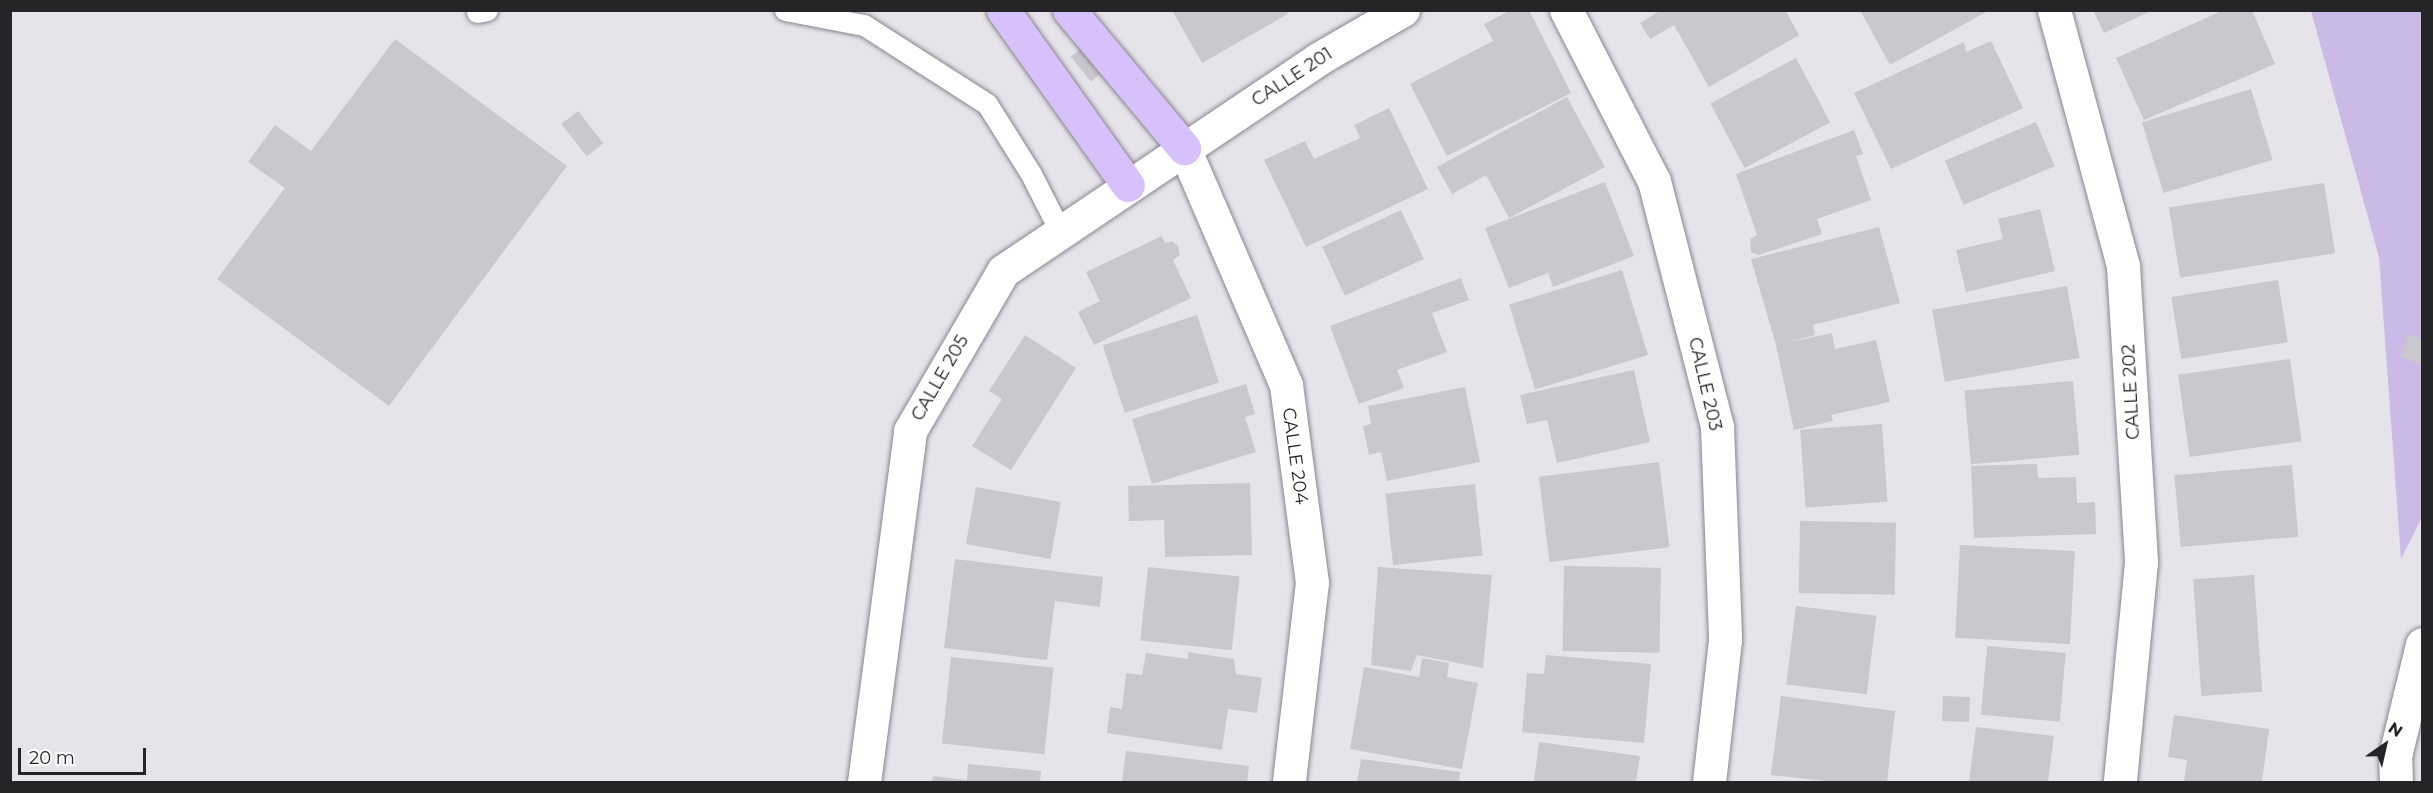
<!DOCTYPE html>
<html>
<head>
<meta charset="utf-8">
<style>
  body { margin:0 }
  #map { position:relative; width:2433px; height:793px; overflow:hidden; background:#e6e3eb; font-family:Montserrat,sans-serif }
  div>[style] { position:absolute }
  .green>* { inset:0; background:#cbbae8 }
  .building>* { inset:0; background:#cac7cf; transform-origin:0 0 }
  .roads { filter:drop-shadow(0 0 2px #89868e) drop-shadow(0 0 2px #89868e) }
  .service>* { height:21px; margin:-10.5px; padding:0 10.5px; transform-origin:10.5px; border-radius:10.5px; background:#fff }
  .minor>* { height:33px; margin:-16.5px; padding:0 16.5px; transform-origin:16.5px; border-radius:16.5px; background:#fff }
  .tertiary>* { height:33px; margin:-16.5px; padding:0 16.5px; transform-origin:16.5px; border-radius:16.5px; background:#fff }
  .primary>* { height:33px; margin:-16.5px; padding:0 16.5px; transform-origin:16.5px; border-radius:16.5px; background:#d7c1fa }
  span { translate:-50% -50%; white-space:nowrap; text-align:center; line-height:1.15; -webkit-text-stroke:6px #fff; paint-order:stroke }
  .street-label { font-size:18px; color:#252427 }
  .frame { position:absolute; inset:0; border:12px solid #252427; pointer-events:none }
  .north { position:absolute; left:2355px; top:715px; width:60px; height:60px; -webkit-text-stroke:4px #fff; paint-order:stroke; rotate:34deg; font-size:16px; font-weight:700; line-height:24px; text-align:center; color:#252427 }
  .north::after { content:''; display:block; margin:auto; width:21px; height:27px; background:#252427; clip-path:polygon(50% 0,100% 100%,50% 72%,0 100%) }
  .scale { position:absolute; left:18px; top:748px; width:128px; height:27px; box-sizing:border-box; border:3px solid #252427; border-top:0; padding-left:8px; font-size:18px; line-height:21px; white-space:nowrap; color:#252427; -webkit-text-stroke:4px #fff; paint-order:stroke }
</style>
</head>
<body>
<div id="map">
  <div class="green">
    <div style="clip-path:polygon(2311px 11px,2422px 11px,2422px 517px,2401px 559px,2379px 257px)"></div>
  </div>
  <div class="building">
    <div style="clip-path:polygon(1172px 10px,1286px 10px,1288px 14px,1202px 63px)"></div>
    <div style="clip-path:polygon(1511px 10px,1529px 10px,1571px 93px,1447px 156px,1410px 84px,1493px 41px,1484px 24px)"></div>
    <div style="clip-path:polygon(1661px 10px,1785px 10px,1799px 35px,1709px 87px,1674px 25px,1650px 39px,1640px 23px)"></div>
    <div style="clip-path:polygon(1860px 10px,1985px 10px,1986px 12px,1890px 65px)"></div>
    <div style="clip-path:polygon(2093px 10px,2153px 10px,2104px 33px)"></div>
    <div style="clip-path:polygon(2224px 10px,2252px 10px,2275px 64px,2144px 120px,2116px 58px)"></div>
    <div style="clip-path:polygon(395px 39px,567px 166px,389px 406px,217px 279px,285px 188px,248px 162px,275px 125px,311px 151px)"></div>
    <div style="clip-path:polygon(1991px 41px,2023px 108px,1891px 169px,1854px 93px,1964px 42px,1966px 52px)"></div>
    <div style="left:1084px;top:46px;width:32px;height:17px;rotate:51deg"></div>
    <div style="left:1796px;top:58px;width:73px;height:97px;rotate:62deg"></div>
    <div style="left:2251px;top:89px;width:74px;height:114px;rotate:73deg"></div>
    <div style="clip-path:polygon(1567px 97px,1605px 167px,1509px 218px,1486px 175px,1452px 194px,1437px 167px)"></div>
    <div style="clip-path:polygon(1389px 108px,1428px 189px,1306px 247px,1264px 160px,1305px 141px,1314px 159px,1360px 138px,1354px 125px)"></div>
    <div style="left:578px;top:111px;width:41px;height:21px;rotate:52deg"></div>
    <div style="left:2036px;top:122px;width:48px;height:99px;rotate:67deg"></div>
    <div style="clip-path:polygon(1854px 130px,1863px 154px,1856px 156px,1871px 200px,1817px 219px,1822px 234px,1759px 255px,1751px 252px,1750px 239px,1757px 235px,1736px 174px)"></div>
    <div style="clip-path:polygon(1605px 182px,1634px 256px,1553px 287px,1548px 273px,1509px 288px,1485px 228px)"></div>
    <div style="left:2324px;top:183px;width:71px;height:157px;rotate:81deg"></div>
    <div style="clip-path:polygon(2040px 209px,2055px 271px,1966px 292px,1956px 250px,2003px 239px,1998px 219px)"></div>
    <div style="left:1401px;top:210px;width:54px;height:87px;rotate:65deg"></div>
    <div style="clip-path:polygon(1879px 227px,1900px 303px,1813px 325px,1815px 335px,1789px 342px,1832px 333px,1835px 349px,1876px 340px,1890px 402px,1831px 415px,1833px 421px,1794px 430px,1776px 345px,1751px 259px)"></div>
    <div style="clip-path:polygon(1162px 236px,1165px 243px,1171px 241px,1178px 246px,1180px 255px,1173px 260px,1191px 298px,1094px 345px,1078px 312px,1100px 301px,1086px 272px)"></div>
    <div style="left:1622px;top:270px;width:89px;height:118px;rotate:73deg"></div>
    <div style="clip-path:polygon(1461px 278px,1469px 300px,1432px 313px,1447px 352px,1397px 370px,1404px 388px,1359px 404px,1330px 326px)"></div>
    <div style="left:2278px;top:280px;width:63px;height:108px;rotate:81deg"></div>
    <div style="left:2067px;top:286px;width:73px;height:137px;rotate:80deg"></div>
    <div style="left:1197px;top:315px;width:71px;height:99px;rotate:72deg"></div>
    <div style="clip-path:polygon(2409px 334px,2422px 339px,2422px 365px,2400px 357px)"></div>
    <div style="clip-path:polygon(1025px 335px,1076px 368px,1011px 470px,972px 446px,1002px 399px,989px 391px)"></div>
    <div style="left:2290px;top:359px;width:83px;height:113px;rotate:82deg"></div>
    <div style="clip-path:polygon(1634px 370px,1650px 442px,1557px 463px,1547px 420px,1527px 424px,1520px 395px)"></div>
    <div style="left:2073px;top:381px;width:74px;height:109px;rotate:85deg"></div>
    <div style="clip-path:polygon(1246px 384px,1255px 414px,1245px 417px,1256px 452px,1152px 484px,1132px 419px)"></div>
    <div style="clip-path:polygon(1465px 387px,1480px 462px,1387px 481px,1381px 452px,1369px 455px,1363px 426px,1371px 424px,1368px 406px)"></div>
    <div style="left:1882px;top:424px;width:78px;height:82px;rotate:86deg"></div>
    <div style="left:1659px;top:462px;width:86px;height:121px;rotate:83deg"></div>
    <div style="clip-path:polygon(2037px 464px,2038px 478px,2076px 477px,2077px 503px,2095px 502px,2096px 534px,1974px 538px,1971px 466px)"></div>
    <div style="left:2292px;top:465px;width:72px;height:118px;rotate:85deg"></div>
    <div style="clip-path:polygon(1250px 483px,1252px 555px,1165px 557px,1164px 520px,1129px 521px,1128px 486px)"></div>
    <div style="left:1475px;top:484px;width:72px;height:90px;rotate:84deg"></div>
    <div style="left:976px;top:487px;width:86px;height:58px;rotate:10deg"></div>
    <div style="left:1800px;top:521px;width:96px;height:72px;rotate:1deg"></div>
    <div style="left:1960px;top:545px;width:115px;height:93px;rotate:3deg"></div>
    <div style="clip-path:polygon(955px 559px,1103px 577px,1100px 607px,1055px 601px,1047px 660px,944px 648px)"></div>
    <div style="left:1564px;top:566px;width:97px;height:85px;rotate:1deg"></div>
    <div style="left:1148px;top:567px;width:92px;height:74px;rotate:6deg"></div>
    <div style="clip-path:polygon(1378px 567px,1492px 575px,1483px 668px,1417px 655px,1411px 671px,1371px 665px)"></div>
    <div style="left:2254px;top:575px;width:117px;height:61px;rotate:86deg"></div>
    <div style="left:1796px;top:606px;width:81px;height:79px;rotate:7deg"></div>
    <div style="left:1987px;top:646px;width:79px;height:69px;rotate:5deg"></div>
    <div style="clip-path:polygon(1188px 652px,1234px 659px,1236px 674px,1262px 678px,1257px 713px,1228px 709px,1222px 750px,1107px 733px,1110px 707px,1122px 709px,1126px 673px,1142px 675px,1146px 653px,1188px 659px)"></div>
    <div style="clip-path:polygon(1546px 655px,1651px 664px,1644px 743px,1522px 732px,1527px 673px,1544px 674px)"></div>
    <div style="left:951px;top:657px;width:103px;height:87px;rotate:6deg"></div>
    <div style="clip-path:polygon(1422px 658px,1449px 663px,1447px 677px,1478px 683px,1462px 769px,1350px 749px,1364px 667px,1419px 677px)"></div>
    <div style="clip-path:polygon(1781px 696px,1895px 711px,1887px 782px,1834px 782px,1771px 775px)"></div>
    <div style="left:1943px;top:696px;width:27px;height:25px;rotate:2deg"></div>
    <div style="clip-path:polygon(2174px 715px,2269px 729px,2262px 782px,2184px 782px,2187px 760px,2168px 757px)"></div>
    <div style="clip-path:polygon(1976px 727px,2054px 736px,2048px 782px,1969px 782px)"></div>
    <div style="clip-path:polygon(1539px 742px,1640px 756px,1636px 782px,1534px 782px)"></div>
    <div style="clip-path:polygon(1126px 751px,1249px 766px,1247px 782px,1122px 782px)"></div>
    <div style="clip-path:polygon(1361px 759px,1460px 772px,1459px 782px,1357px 782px)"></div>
    <div style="clip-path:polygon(968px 764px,1041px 771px,1040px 782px,932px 782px,933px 776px,967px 780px)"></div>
  </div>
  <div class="roads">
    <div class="service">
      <div style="left:785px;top:10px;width:80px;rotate:10.8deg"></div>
      <div style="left:864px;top:25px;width:146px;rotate:32.7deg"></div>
      <div style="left:987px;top:104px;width:83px;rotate:57.8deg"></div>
      <div style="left:1031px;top:174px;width:64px;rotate:63deg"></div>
      <div style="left:477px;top:12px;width:10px;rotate:-11deg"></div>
    </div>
    <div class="minor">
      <div style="left:1566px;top:10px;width:192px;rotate:62.8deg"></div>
      <div style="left:1654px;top:181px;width:254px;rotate:75.6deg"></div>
      <div style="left:1717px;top:427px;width:213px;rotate:87.8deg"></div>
      <div style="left:1725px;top:640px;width:143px;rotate:96.4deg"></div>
      <div style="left:2054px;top:10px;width:265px;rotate:74.9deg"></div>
      <div style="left:2123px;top:266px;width:297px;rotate:86.5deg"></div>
      <div style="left:2141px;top:562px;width:221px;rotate:95.5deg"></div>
      <div style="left:1184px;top:148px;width:258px;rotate:66.7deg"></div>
      <div style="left:1286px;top:385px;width:199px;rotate:82.5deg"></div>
      <div style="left:1312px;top:582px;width:201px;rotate:96.6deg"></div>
      <div style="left:864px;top:782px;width:354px;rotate:-82.5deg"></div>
      <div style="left:910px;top:431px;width:185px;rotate:-59.8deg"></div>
      <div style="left:1003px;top:271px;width:380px;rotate:-33.9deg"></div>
      <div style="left:1318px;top:59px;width:98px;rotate:-30deg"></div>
    </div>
    <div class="tertiary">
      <div style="left:2396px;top:782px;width:26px;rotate:-92deg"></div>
      <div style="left:2395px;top:756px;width:115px;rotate:-76.4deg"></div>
    </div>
    <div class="primary">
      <div style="left:1003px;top:10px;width:215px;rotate:54.5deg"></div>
      <div style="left:1069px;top:10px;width:180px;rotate:50.2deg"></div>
    </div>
  </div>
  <div class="street-label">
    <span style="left:1292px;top:77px;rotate:-33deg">CALLE 201</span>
    <span style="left:940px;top:378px;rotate:-60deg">CALLE 205</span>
    <span style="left:1705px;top:384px;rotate:77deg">CALLE 203</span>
    <span style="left:2131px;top:392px;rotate:-93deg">CALLE 202</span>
    <span style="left:1295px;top:456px;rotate:82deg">CALLE 204</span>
  </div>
  <div class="frame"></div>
  <div class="north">N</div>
  <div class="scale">20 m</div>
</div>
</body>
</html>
